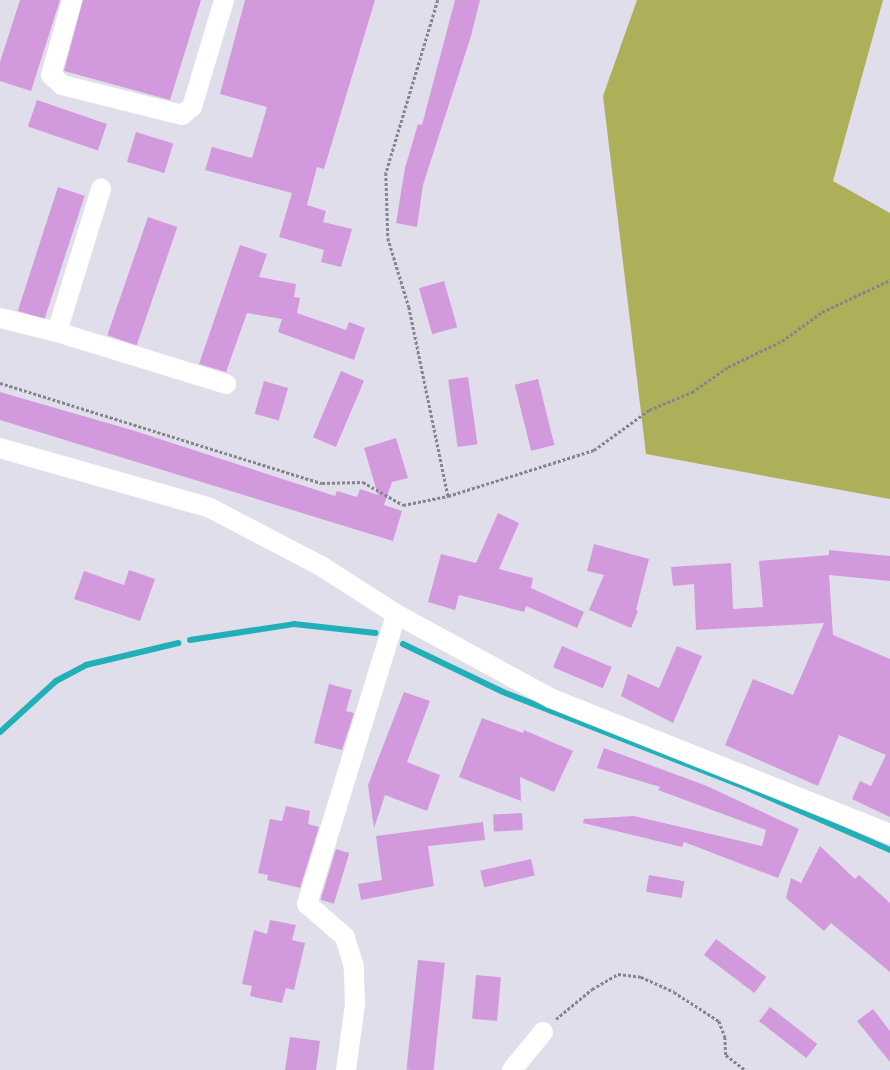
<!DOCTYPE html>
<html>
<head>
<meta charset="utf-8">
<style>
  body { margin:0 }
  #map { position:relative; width:890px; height:1070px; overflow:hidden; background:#e1deeb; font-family:"Space Grotesk",sans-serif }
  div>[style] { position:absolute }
  .forest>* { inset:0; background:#aeb059 }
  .stream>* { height:6px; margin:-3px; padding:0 3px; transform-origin:3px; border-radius:3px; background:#22b0b8 }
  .building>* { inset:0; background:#d29add; transform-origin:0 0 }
  .path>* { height:2.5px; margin-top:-1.25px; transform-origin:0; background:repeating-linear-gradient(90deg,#86848d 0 3px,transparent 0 5px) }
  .minor>* { height:20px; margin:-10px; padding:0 10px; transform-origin:10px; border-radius:10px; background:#fff }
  span { translate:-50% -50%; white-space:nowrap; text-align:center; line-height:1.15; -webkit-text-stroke:3px #e1deeb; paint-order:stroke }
</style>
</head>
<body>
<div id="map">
  <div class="forest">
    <div style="clip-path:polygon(637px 0,883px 0,833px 181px,890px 213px,890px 499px,646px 454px,603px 96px)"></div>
  </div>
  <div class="stream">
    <div style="left:190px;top:640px;width:105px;rotate:-8.7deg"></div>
    <div style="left:294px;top:624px;width:82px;rotate:6.3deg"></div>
    <div style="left:403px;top:644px;width:111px;rotate:25.6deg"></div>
    <div style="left:503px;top:692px;width:258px;rotate:21.4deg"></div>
    <div style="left:743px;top:786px;width:160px;rotate:23.5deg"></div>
    <div style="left:0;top:732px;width:76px;rotate:-42.3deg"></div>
    <div style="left:56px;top:681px;width:34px;rotate:-28deg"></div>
    <div style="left:86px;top:665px;width:95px;rotate:-13.4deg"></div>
  </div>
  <div class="building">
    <div style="clip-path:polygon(20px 0,60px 0,31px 91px,0 81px,0 62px)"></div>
    <div style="clip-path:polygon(83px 0,201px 0,170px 100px,64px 71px)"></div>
    <div style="clip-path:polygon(245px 0,375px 0,324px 169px,317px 167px,307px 205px,326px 211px,323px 222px,352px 229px,341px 267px,321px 262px,324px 250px,279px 237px,292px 193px,205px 170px,212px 147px,252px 158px,267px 107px,220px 94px)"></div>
    <div style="clip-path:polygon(455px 0,480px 0,471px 36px,423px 185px,417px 227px,396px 223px,405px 168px,418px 124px,422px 125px)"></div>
    <div style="left:37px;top:100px;width:74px;height:28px;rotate:19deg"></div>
    <div style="left:136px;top:132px;width:39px;height:31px;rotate:17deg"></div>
    <div style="left:58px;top:187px;width:28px;height:130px;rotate:18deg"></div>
    <div style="left:148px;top:217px;width:31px;height:125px;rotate:19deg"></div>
    <div style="clip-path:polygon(240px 245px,267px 254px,259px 277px,296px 284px,294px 297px,300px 298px,297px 313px,346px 330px,349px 322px,365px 328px,354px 360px,278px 332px,282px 319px,247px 313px,226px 372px,199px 364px)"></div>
    <div style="left:444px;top:281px;width:48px;height:26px;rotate:74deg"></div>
    <div style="left:341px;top:371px;width:25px;height:72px;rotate:23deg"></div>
    <div style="left:468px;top:377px;width:68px;height:20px;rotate:82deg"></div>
    <div style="left:538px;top:379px;width:68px;height:24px;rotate:76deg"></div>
    <div style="left:264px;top:381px;width:25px;height:34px;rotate:16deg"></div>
    <div style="clip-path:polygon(0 392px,135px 431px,335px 496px,337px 491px,357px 497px,360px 489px,378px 495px,364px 448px,396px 438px,408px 478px,392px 482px,384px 505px,402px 511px,393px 541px,0 420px)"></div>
    <div style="clip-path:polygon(498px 513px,519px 523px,499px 569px,533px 578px,531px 588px,584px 612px,577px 628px,526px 606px,524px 612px,459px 595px,455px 610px,428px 602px,441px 554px,476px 563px)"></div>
    <div style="clip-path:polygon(594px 544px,649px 559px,636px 610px,638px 611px,631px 628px,589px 610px,604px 575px,587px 571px)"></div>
    <div style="clip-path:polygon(829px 550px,890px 556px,890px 581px,829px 575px,833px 635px,890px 659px,890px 817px,852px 799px,860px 781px,871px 786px,886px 755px,839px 735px,818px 786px,725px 745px,753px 679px,793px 695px,824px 623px,696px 630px,694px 584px,673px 586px,671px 567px,731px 563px,733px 609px,763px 607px,759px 561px,829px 555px)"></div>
    <div style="clip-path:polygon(129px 570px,155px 579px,140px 621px,74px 599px,84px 571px,124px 585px)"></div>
    <div style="left:562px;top:646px;width:54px;height:23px;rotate:23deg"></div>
    <div style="clip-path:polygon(677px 646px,702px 656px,673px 723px,621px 696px,628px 674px,659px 688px)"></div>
    <div style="clip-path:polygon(329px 684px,352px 690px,346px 711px,354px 713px,342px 750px,314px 743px)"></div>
    <div style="clip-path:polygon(404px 692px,430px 701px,407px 762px,440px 775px,427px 811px,385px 795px,374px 828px,368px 785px)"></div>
    <div style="clip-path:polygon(482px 718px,523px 733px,524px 730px,573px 751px,554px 792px,520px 777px,521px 801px,459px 777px)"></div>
    <div style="clip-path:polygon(604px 748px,707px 786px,799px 829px,778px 878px,684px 842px,682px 847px,583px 823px,584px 819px,634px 816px,762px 846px,766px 830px,658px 790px,660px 787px,597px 768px)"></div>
    <div style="clip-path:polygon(286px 806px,310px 811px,308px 824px,319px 827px,300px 888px,267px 880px,268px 875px,258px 873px,270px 819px,282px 821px)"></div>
    <div style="left:522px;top:813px;width:17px;height:29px;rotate:87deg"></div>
    <div style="clip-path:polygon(483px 822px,485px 840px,428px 846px,434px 886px,361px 900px,358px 884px,382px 880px,376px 836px)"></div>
    <div style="clip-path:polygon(820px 846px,855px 879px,859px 875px,890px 903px,890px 972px,831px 923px,824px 931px,786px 898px,791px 878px,801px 883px)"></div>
    <div style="left:336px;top:849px;width:14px;height:53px;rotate:17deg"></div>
    <div style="left:531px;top:859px;width:17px;height:52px;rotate:77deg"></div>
    <div style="left:649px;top:875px;width:36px;height:17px;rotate:10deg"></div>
    <div style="clip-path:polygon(270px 920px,296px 925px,292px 940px,305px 943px,294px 990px,286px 988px,282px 1003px,250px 996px,252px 986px,242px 984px,254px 930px,267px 934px)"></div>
    <div style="left:716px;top:939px;width:63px;height:20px;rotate:37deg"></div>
    <div style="left:418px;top:960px;width:27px;height:110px;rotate:6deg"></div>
    <div style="left:476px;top:975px;width:25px;height:44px;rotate:5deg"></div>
    <div style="left:770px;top:1007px;width:60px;height:18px;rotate:38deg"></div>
    <div style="clip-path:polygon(873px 1009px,890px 1031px,890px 1062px,857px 1021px)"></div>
    <div style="clip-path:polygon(290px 1037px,320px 1041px,316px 1070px,285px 1070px)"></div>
  </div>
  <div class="path">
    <div style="left:438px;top:0;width:181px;rotate:106.7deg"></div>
    <div style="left:386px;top:173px;width:65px;rotate:88.2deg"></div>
    <div style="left:388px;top:238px;width:72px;rotate:73.1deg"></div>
    <div style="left:409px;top:307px;width:193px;rotate:78.3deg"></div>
    <div style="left:0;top:383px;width:337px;rotate:17.3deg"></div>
    <div style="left:322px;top:483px;width:41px;rotate:-1.4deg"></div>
    <div style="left:363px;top:482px;width:46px;rotate:29.9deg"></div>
    <div style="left:403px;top:505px;width:46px;rotate:-11.3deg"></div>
    <div style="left:448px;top:496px;width:153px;rotate:-17.5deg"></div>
    <div style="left:594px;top:450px;width:68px;rotate:-36deg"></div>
    <div style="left:649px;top:410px;width:47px;rotate:-22.7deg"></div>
    <div style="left:692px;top:392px;width:44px;rotate:-34.8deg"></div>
    <div style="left:728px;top:367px;width:60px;rotate:-25.7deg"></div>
    <div style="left:782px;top:341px;width:49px;rotate:-35.9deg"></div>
    <div style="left:822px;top:312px;width:75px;rotate:-25.2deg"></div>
    <div style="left:556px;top:1019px;width:47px;rotate:-39.8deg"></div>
    <div style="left:592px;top:989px;width:30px;rotate:-30deg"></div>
    <div style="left:618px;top:974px;width:23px;rotate:7deg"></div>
    <div style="left:641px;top:977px;width:36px;rotate:24deg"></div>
    <div style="left:674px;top:992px;width:54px;rotate:32.8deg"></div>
    <div style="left:719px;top:1021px;width:17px;rotate:69deg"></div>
    <div style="left:725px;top:1037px;width:18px;rotate:87deg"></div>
    <div style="left:726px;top:1055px;width:24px;rotate:38deg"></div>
  </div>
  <div class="minor">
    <div style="left:72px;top:0;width:78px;rotate:105.6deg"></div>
    <div style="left:51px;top:75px;width:15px;rotate:42deg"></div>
    <div style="left:62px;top:85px;width:124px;rotate:14deg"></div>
    <div style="left:182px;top:115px;width:13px;rotate:-39deg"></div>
    <div style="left:192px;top:107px;width:112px;rotate:-73.3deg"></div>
    <div style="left:0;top:318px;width:59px;rotate:13.8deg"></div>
    <div style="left:57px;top:332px;width:177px;rotate:17.1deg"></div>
    <div style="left:57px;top:332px;width:150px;rotate:-72.9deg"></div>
    <div style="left:0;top:448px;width:218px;rotate:15.9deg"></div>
    <div style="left:210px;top:508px;width:125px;rotate:27.6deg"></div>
    <div style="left:321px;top:566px;width:89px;rotate:32.6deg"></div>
    <div style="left:396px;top:614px;width:175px;rotate:28.6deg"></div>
    <div style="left:550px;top:698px;width:366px;rotate:21.8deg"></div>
    <div style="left:346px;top:1070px;width:67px;rotate:-82.2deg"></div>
    <div style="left:355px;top:1004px;width:37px;rotate:-92deg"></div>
    <div style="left:354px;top:967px;width:31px;rotate:-107deg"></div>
    <div style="left:345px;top:937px;width:50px;rotate:-139deg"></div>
    <div style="left:307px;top:904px;width:303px;rotate:-72.9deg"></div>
    <div style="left:512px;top:1070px;width:49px;rotate:-50.8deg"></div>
  </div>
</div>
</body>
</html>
